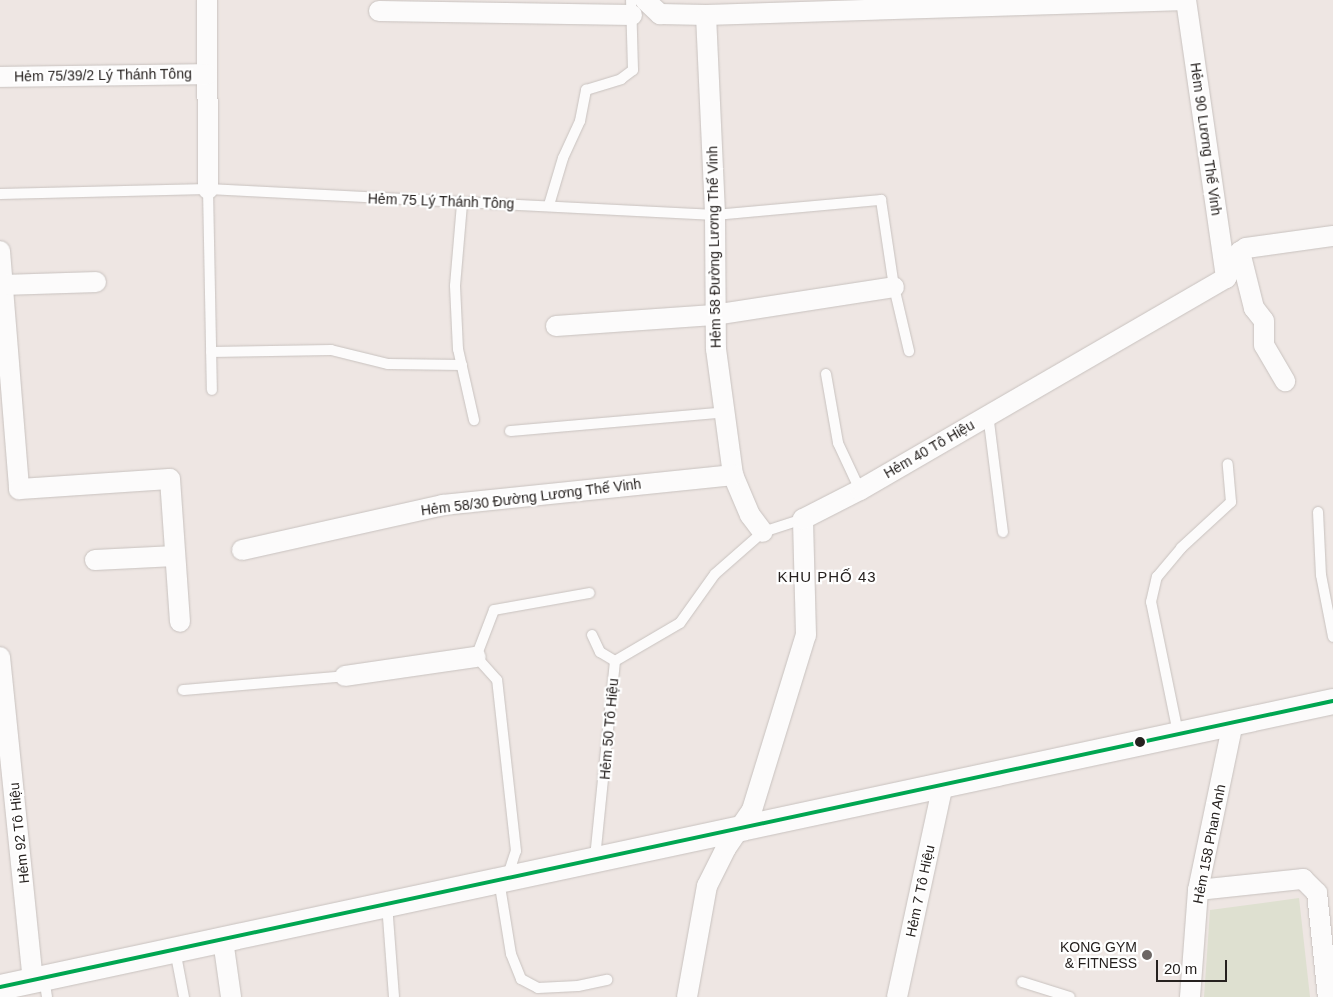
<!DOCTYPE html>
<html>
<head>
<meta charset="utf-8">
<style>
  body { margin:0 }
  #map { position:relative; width:1333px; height:997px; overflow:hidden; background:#eee6e3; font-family:Helvetica,sans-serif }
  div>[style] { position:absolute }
  .green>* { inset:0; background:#dee0d0 }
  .roads { filter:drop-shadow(0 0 1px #c8c2bf) drop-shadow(0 0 1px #c8c2bf) }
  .service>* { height:10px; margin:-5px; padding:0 5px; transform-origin:5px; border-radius:5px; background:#fcfbfb }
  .minor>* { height:20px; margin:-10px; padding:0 10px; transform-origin:10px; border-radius:10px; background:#fcfbfb }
  .tertiary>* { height:25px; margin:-12.5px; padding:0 12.5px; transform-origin:12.5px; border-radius:12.5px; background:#fcfbfb }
  .bus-1>* { height:4px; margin:-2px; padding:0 2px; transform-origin:2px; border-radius:2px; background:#00a651 }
  .dots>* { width:14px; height:14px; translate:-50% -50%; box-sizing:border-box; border:2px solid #fff; border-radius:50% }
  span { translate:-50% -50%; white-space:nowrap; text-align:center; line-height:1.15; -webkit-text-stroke:4.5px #fff; paint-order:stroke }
  .street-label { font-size:14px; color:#26211f }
  .poi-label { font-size:14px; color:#26211f }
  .right { translate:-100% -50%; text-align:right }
  .neighbourhood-label { font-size:15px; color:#26211f; letter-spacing:1px }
  .scale { position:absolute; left:1156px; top:960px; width:71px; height:22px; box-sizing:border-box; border:2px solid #26211f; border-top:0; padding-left:6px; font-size:15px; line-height:18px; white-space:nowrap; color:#26211f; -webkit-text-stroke:4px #fff; paint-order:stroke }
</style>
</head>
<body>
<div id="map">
  <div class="green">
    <div style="clip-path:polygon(1299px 898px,1310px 997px,1204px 997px,1210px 910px)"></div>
  </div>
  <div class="roads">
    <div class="service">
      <div style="left:208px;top:189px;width:201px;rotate:88.9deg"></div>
      <div style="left:0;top:194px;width:208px;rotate:-1.4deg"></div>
      <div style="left:208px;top:189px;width:508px;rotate:2.94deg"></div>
      <div style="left:715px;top:215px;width:167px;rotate:-5.2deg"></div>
      <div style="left:881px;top:200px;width:88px;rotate:81.5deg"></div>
      <div style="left:894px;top:287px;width:66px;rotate:76.8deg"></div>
      <div style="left:462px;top:204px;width:82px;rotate:94.9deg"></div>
      <div style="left:455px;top:286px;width:63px;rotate:87.3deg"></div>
      <div style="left:458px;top:349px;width:73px;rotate:77.3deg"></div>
      <div style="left:549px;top:205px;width:49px;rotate:-73.4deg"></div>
      <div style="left:563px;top:158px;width:41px;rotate:-65.3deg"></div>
      <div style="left:580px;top:121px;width:32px;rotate:-79deg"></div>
      <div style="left:586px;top:90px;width:37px;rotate:-17deg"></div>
      <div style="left:621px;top:79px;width:15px;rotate:-37deg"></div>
      <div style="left:633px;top:70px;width:70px;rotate:-91.6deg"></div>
      <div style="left:211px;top:352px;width:120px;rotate:-1deg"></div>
      <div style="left:331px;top:350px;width:59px;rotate:13.8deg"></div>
      <div style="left:388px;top:364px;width:74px;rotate:0.8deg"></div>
      <div style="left:826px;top:374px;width:70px;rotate:80.1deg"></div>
      <div style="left:838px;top:443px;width:52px;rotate:64.9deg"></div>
      <div style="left:988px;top:414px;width:119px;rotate:82.8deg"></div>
      <div style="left:510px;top:431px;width:217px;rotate:-5deg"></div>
      <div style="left:1318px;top:512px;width:63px;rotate:87.3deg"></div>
      <div style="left:1321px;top:575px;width:63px;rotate:79deg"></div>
      <div style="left:592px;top:635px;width:19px;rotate:65deg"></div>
      <div style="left:600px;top:652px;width:17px;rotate:31deg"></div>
      <div style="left:183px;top:690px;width:163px;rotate:-4.9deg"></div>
      <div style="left:1178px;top:733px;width:134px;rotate:-101.6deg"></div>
      <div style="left:1151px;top:602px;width:26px;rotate:-77deg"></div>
      <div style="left:1157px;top:577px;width:38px;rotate:-50deg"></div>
      <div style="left:1181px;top:548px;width:68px;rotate:-42.6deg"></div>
      <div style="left:1231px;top:502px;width:38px;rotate:-95deg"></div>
      <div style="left:595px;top:858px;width:198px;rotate:-84.2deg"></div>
      <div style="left:615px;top:661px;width:75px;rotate:-30.3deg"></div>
      <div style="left:680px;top:623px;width:60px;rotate:-54.5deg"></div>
      <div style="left:715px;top:574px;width:64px;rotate:-41.2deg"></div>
      <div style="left:763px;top:532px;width:42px;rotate:-18deg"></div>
      <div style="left:508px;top:875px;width:25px;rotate:-72deg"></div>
      <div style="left:516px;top:851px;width:172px;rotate:-96.3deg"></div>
      <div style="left:497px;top:680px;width:31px;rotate:-132deg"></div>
      <div style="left:476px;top:657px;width:50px;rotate:-69deg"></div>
      <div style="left:494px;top:610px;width:97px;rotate:-10.1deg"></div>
      <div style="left:499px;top:880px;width:75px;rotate:80.8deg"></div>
      <div style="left:511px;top:954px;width:27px;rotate:68deg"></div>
      <div style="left:521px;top:979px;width:19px;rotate:28deg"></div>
      <div style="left:538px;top:988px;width:40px;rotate:-2.9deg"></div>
      <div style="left:578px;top:986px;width:30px;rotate:-12deg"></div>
      <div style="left:387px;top:904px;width:93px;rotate:85.7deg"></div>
      <div style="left:175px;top:950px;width:48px;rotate:79.2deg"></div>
      <div style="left:44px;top:978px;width:19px;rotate:81deg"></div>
      <div style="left:1022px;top:982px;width:50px;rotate:17.4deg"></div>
    </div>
    <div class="minor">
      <div style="left:207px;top:0;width:189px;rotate:89.7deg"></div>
      <div style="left:645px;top:0;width:21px;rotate:43deg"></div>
      <div style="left:660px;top:14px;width:46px;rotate:1.2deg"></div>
      <div style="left:706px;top:15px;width:472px;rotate:-1.8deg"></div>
      <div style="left:1186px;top:0;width:281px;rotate:81.8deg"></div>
      <div style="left:379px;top:11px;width:253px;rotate:0.9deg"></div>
      <div style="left:706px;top:15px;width:200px;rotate:87.4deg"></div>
      <div style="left:715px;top:215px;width:134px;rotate:89.6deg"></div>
      <div style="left:716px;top:349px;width:127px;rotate:82.3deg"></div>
      <div style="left:733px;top:475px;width:43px;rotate:67deg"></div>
      <div style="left:750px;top:515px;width:21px;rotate:53deg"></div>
      <div style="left:0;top:77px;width:207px;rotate:-0.8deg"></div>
      <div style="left:0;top:251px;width:239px;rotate:85.4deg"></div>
      <div style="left:19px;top:489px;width:151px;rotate:-3.8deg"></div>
      <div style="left:170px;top:479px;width:143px;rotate:86deg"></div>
      <div style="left:1240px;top:252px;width:58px;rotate:76deg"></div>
      <div style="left:1254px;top:308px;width:16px;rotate:52deg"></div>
      <div style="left:1264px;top:321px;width:24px;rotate:90deg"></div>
      <div style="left:1264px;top:345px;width:42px;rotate:59.7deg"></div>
      <div style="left:0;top:285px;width:96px;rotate:-1.8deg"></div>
      <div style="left:556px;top:326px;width:158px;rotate:-4deg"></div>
      <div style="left:714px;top:315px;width:182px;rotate:-8.8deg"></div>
      <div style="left:242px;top:550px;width:206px;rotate:-12.6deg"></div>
      <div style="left:443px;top:505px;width:292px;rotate:-5.9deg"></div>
      <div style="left:95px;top:560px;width:80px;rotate:-2.9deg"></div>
      <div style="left:0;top:657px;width:325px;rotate:84.2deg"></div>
      <div style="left:345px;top:676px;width:132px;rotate:-8.3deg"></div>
      <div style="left:1198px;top:890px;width:106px;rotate:-6deg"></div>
      <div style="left:1303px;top:879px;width:20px;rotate:45deg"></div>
      <div style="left:1317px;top:893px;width:105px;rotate:84deg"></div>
      <div style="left:223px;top:940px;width:58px;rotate:82deg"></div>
      <div style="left:687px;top:997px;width:113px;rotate:-79.8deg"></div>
      <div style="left:707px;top:886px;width:42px;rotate:-63.4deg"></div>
      <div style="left:726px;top:848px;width:46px;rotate:-55.6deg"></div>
      <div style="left:752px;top:810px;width:183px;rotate:-72.9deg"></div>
      <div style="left:806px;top:635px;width:116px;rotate:-91.5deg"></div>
      <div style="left:803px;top:519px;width:64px;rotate:-27deg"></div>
      <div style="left:860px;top:490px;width:423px;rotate:-30.1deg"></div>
      <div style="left:1226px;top:278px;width:30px;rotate:-62deg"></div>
      <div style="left:1240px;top:252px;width:7px;rotate:-34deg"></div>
      <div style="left:1246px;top:248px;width:88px;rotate:-7.9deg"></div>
      <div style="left:897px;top:997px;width:217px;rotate:-77.8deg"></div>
      <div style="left:1190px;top:997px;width:107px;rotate:-85.7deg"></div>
      <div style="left:1198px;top:890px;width:171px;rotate:-78.2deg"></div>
    </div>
    <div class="tertiary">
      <div style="left:0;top:987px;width:1363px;rotate:-12.11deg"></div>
    </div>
  </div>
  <div class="bus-1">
    <div style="left:0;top:987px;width:1363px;rotate:-12.11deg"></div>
  </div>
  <div class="dots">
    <div style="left:1140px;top:742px;background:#26211f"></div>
    <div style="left:1147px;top:955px;background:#6c6664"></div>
  </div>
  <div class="street-label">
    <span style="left:103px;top:75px;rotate:-1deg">Hẻm 75/39/2 Lý Thánh Tông</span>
    <span style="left:1206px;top:139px;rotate:82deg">Hẻm 90 Lương Thế Vinh</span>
    <span style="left:441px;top:201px;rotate:2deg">Hẻm 75 Lý Thánh Tông</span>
    <span style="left:714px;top:247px;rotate:-91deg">Hẻm 58 Đường Lương Thế Vinh</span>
    <span style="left:929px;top:449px;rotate:-30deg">Hẻm 40 Tô Hiệu</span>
    <span style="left:531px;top:497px;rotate:-7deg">Hẻm 58/30 Đường Lương Thế Vinh</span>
    <span style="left:609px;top:729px;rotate:-85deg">Hẻm 50 Tô Hiệu</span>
    <span style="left:19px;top:833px;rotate:-96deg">Hẻm 92 Tô Hiệu</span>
    <span style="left:1209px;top:844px;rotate:-79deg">Hẻm 158 Phan Anh</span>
    <span style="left:920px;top:891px;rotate:-78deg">Hẻm 7 Tô Hiệu</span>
  </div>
  <div class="poi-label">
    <span class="right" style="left:1137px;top:955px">KONG GYM<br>&amp; FITNESS</span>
  </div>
  <div class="neighbourhood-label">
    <span style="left:827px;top:577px">KHU PHỐ 43</span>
  </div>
  <div class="scale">20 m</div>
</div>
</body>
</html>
